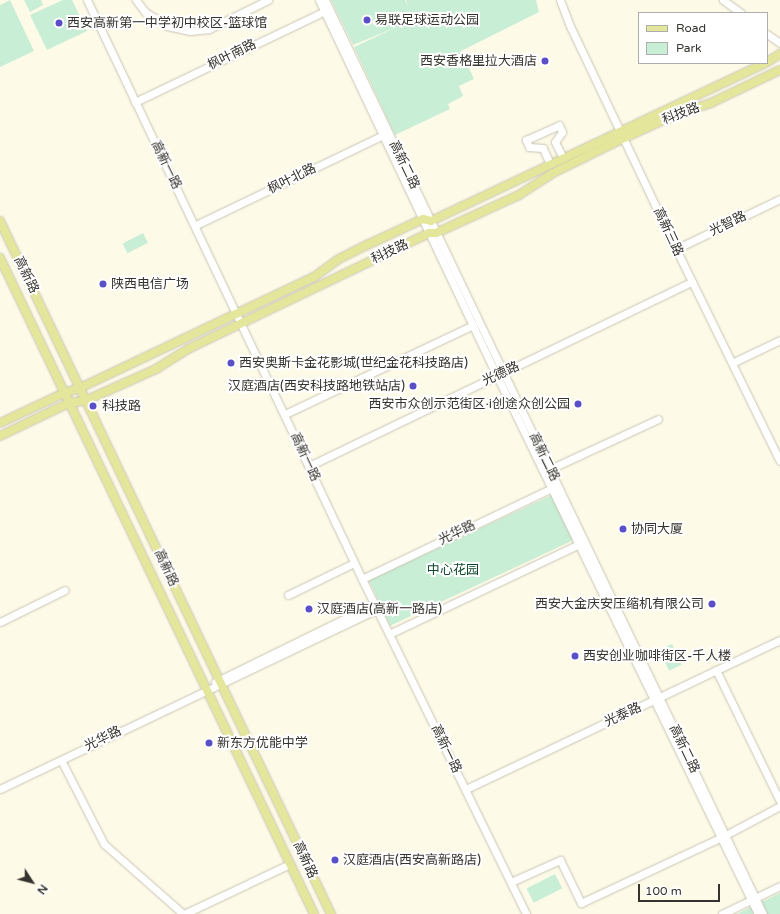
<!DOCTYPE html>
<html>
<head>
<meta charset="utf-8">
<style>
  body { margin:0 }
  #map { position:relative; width:780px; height:914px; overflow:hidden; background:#fefae8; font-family:"Varela Round","Noto Sans SC",sans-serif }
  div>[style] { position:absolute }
  .green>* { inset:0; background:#c8eed5; transform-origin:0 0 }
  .roads { filter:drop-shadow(0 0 1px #c9c5b4) drop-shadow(0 0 1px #c9c5b4) }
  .minor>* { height:7px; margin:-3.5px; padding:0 3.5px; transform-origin:3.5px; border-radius:3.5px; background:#fff }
  .major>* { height:8px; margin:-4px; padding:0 4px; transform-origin:4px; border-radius:4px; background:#e4e69b }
  .dots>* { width:11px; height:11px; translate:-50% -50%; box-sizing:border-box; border:2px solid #fff; border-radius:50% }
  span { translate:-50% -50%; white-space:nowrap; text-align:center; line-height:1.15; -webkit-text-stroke:4px #fff; paint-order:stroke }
  .poi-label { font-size:13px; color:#35332d }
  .left { translate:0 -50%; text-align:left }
  .right { translate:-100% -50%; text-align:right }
  .street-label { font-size:13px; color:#35332d }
  .park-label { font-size:13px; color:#0e492c }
  .legend { position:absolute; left:638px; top:12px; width:130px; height:52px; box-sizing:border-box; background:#fff; border:1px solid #aeadab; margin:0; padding:5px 7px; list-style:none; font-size:12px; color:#35332d }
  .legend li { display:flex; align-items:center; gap:8px; height:20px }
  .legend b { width:20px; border:1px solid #aeadab }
  .north { position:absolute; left:12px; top:862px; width:40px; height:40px; -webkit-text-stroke:3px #fff; paint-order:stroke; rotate:126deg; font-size:11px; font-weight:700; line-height:16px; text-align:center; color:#35332d }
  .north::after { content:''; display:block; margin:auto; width:14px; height:18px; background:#35332d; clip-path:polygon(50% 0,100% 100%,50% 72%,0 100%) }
  .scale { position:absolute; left:638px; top:884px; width:82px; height:18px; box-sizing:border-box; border:2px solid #35332d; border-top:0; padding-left:5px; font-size:12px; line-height:14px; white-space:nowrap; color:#35332d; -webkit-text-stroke:3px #fff; paint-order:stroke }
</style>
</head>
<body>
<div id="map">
  <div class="green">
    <div style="clip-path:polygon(10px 0,34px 51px,0 67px,0 5px)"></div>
    <div style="clip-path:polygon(24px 0,41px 0,43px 5px,30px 12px)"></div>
    <div style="clip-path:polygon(63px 0,72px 0,87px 31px,47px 50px,30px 15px)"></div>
    <div style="clip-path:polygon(331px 0,405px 0,408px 6px,406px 0,536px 0,539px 12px,461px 51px,474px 79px,459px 86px,463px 96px,448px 104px,450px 109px,395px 135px,354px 47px,397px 27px,353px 45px)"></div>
    <div style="left:143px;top:233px;width:11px;height:23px;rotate:63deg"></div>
    <div style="left:552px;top:495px;width:50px;height:202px;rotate:65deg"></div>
    <div style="left:672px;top:644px;width:23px;height:14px;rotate:65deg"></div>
    <div style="left:555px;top:874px;width:16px;height:32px;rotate:63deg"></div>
    <div style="clip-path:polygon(780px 893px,780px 914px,737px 914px)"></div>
  </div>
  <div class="roads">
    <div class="minor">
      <div style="left:87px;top:0;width:641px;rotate:64.59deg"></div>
      <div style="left:362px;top:579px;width:373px;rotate:63.9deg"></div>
      <div style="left:136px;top:0;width:15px;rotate:53deg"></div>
      <div style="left:145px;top:12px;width:26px;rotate:32deg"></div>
      <div style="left:167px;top:26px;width:24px;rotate:12deg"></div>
      <div style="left:190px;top:31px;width:19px;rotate:-6deg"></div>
      <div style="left:209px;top:29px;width:66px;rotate:-26.2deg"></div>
      <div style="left:319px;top:0;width:416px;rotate:64.7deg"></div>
      <div style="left:497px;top:376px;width:598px;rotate:64.12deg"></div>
      <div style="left:325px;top:0;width:1014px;rotate:64.4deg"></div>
      <div style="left:560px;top:0;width:30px;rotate:69deg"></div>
      <div style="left:571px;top:28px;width:245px;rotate:64.6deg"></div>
      <div style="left:676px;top:249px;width:236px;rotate:63.9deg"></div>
      <div style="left:723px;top:0;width:22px;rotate:36deg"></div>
      <div style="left:767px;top:34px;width:16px;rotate:35deg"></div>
      <div style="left:135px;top:102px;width:215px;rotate:-25.6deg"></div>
      <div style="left:550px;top:164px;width:17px;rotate:-114deg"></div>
      <div style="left:543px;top:148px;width:14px;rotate:-176deg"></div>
      <div style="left:529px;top:147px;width:8px;rotate:-113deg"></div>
      <div style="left:526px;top:140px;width:36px;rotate:-24deg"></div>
      <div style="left:559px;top:125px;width:8px;rotate:67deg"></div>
      <div style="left:562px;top:132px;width:12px;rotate:125deg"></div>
      <div style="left:555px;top:142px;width:18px;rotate:63deg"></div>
      <div style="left:196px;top:225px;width:212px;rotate:-25.7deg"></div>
      <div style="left:676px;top:249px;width:115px;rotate:-25.7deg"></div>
      <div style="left:732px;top:363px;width:53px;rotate:-25.6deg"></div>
      <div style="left:285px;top:414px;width:208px;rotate:-25.3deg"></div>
      <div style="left:309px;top:466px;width:425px;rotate:-25.7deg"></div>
      <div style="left:550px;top:469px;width:119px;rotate:-24.8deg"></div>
      <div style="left:362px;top:579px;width:211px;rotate:-25.6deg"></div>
      <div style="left:288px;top:595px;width:73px;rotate:-25.9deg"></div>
      <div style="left:0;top:622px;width:72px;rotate:-26.2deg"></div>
      <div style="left:389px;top:634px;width:210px;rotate:-25.3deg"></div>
      <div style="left:716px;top:670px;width:146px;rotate:64deg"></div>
      <div style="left:215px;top:682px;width:177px;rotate:-26.1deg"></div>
      <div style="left:61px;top:760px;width:94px;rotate:62.9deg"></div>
      <div style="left:104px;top:844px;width:106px;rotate:41.5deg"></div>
      <div style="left:0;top:789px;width:418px;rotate:-25.5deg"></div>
      <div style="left:466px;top:789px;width:348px;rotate:-25.4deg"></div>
      <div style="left:511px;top:882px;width:54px;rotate:-24.2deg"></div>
      <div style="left:560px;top:860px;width:48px;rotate:64deg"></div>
      <div style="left:581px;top:903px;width:153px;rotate:-25.1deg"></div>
      <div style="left:720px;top:838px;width:68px;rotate:-28.1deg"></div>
      <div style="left:184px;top:914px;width:117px;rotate:-25.3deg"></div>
      <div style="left:722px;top:914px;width:64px;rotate:-25.8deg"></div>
    </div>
    <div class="major">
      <div style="left:767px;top:62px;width:15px;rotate:-32deg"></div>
      <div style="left:0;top:221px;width:768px;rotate:64.47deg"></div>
      <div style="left:0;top:258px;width:727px;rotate:64.42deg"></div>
      <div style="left:0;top:423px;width:71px;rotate:-25.1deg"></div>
      <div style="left:64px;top:393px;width:17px;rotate:-17deg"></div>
      <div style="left:80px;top:388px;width:259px;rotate:-25.4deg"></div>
      <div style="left:314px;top:277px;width:29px;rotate:-36deg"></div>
      <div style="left:337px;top:260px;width:34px;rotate:-27deg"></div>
      <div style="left:367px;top:245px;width:62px;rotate:-24.9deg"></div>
      <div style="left:423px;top:219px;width:8px;rotate:14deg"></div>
      <div style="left:431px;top:221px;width:369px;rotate:-25.3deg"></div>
      <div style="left:0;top:436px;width:76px;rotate:-25.6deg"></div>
      <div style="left:69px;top:403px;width:18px;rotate:-9deg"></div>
      <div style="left:87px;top:400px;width:76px;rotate:-24.2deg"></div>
      <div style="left:156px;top:369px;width:38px;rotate:-32deg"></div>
      <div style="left:188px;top:349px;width:60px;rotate:-25.7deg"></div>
      <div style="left:242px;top:323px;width:208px;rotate:-25.7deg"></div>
      <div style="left:429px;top:233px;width:7px"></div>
      <div style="left:436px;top:233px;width:91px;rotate:-24.6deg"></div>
      <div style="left:519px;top:195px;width:38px;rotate:-33deg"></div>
      <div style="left:551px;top:174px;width:81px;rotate:-26.3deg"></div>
      <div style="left:624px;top:138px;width:55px;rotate:-24.7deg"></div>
      <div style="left:674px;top:115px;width:39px;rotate:-18deg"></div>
      <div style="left:711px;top:103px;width:76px;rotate:-25.6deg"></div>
    </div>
  </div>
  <div class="dots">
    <div style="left:367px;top:20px;background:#5a4fc8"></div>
    <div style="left:59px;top:23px;background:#5a4fc8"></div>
    <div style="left:545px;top:61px;background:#5a4fc8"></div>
    <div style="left:103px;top:284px;background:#5a4fc8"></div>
    <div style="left:231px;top:363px;background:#5a4fc8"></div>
    <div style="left:413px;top:386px;background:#5a4fc8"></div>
    <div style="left:578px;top:404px;background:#5a4fc8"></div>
    <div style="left:93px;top:406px;background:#5a4fc8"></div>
    <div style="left:623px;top:529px;background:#5a4fc8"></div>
    <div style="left:712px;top:604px;background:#5a4fc8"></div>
    <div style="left:309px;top:609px;background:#5a4fc8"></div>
    <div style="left:575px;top:656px;background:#5a4fc8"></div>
    <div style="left:209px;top:743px;background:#5a4fc8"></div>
    <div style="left:335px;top:860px;background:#5a4fc8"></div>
  </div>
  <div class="poi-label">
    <span class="left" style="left:375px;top:20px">易联足球运动公园</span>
    <span class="left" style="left:67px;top:23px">西安高新第一中学初中校区-篮球馆</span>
    <span class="right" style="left:537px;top:61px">西安香格里拉大酒店</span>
    <span class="left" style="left:111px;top:284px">陕西电信广场</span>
    <span class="left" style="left:239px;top:363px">西安奥斯卡金花影城(世纪金花科技路店)</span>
    <span class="right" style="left:405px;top:386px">汉庭酒店(西安科技路地铁站店)</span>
    <span class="right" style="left:570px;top:404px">西安市众创示范街区·i创途众创公园</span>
    <span class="left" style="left:102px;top:406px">科技路</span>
    <span class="left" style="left:631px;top:529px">协同大厦</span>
    <span class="right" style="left:704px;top:604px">西安大金庆安压缩机有限公司</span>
    <span class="left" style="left:317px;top:609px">汉庭酒店(高新一路店)</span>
    <span class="left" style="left:583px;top:656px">西安创业咖啡街区-千人楼</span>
    <span class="left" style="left:217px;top:743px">新东方优能中学</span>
    <span class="left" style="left:343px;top:860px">汉庭酒店(西安高新路店)</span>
  </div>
  <div class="street-label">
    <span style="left:232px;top:55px;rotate:-26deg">枫叶南路</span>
    <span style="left:681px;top:114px;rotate:-20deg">科技路</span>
    <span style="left:166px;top:165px;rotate:64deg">高新一路</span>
    <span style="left:404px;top:165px;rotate:64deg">高新二路</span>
    <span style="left:292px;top:179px;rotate:-26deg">枫叶北路</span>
    <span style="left:728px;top:224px;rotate:-26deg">光智路</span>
    <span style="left:668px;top:232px;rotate:65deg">高新三路</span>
    <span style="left:390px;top:252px;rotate:-25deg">科技路</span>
    <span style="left:26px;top:275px;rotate:64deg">高新路</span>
    <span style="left:501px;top:374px;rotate:-25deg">光德路</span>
    <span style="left:305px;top:457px;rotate:65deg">高新一路</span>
    <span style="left:544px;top:457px;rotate:64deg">高新二路</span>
    <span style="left:457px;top:533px;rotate:-26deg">光华路</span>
    <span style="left:166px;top:568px;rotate:65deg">高新路</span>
    <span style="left:623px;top:715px;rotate:-25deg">光泰路</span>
    <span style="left:103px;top:739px;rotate:-26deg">光华路</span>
    <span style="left:446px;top:749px;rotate:64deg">高新一路</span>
    <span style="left:684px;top:749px;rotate:64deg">高新二路</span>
    <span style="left:305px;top:860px;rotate:65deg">高新路</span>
  </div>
  <div class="park-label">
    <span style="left:453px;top:570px">中心花园</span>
  </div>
  <ul class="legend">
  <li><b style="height:5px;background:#e4e69b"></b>Road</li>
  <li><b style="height:11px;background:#c8eed5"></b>Park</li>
  </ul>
  <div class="north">N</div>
  <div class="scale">100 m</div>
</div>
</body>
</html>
